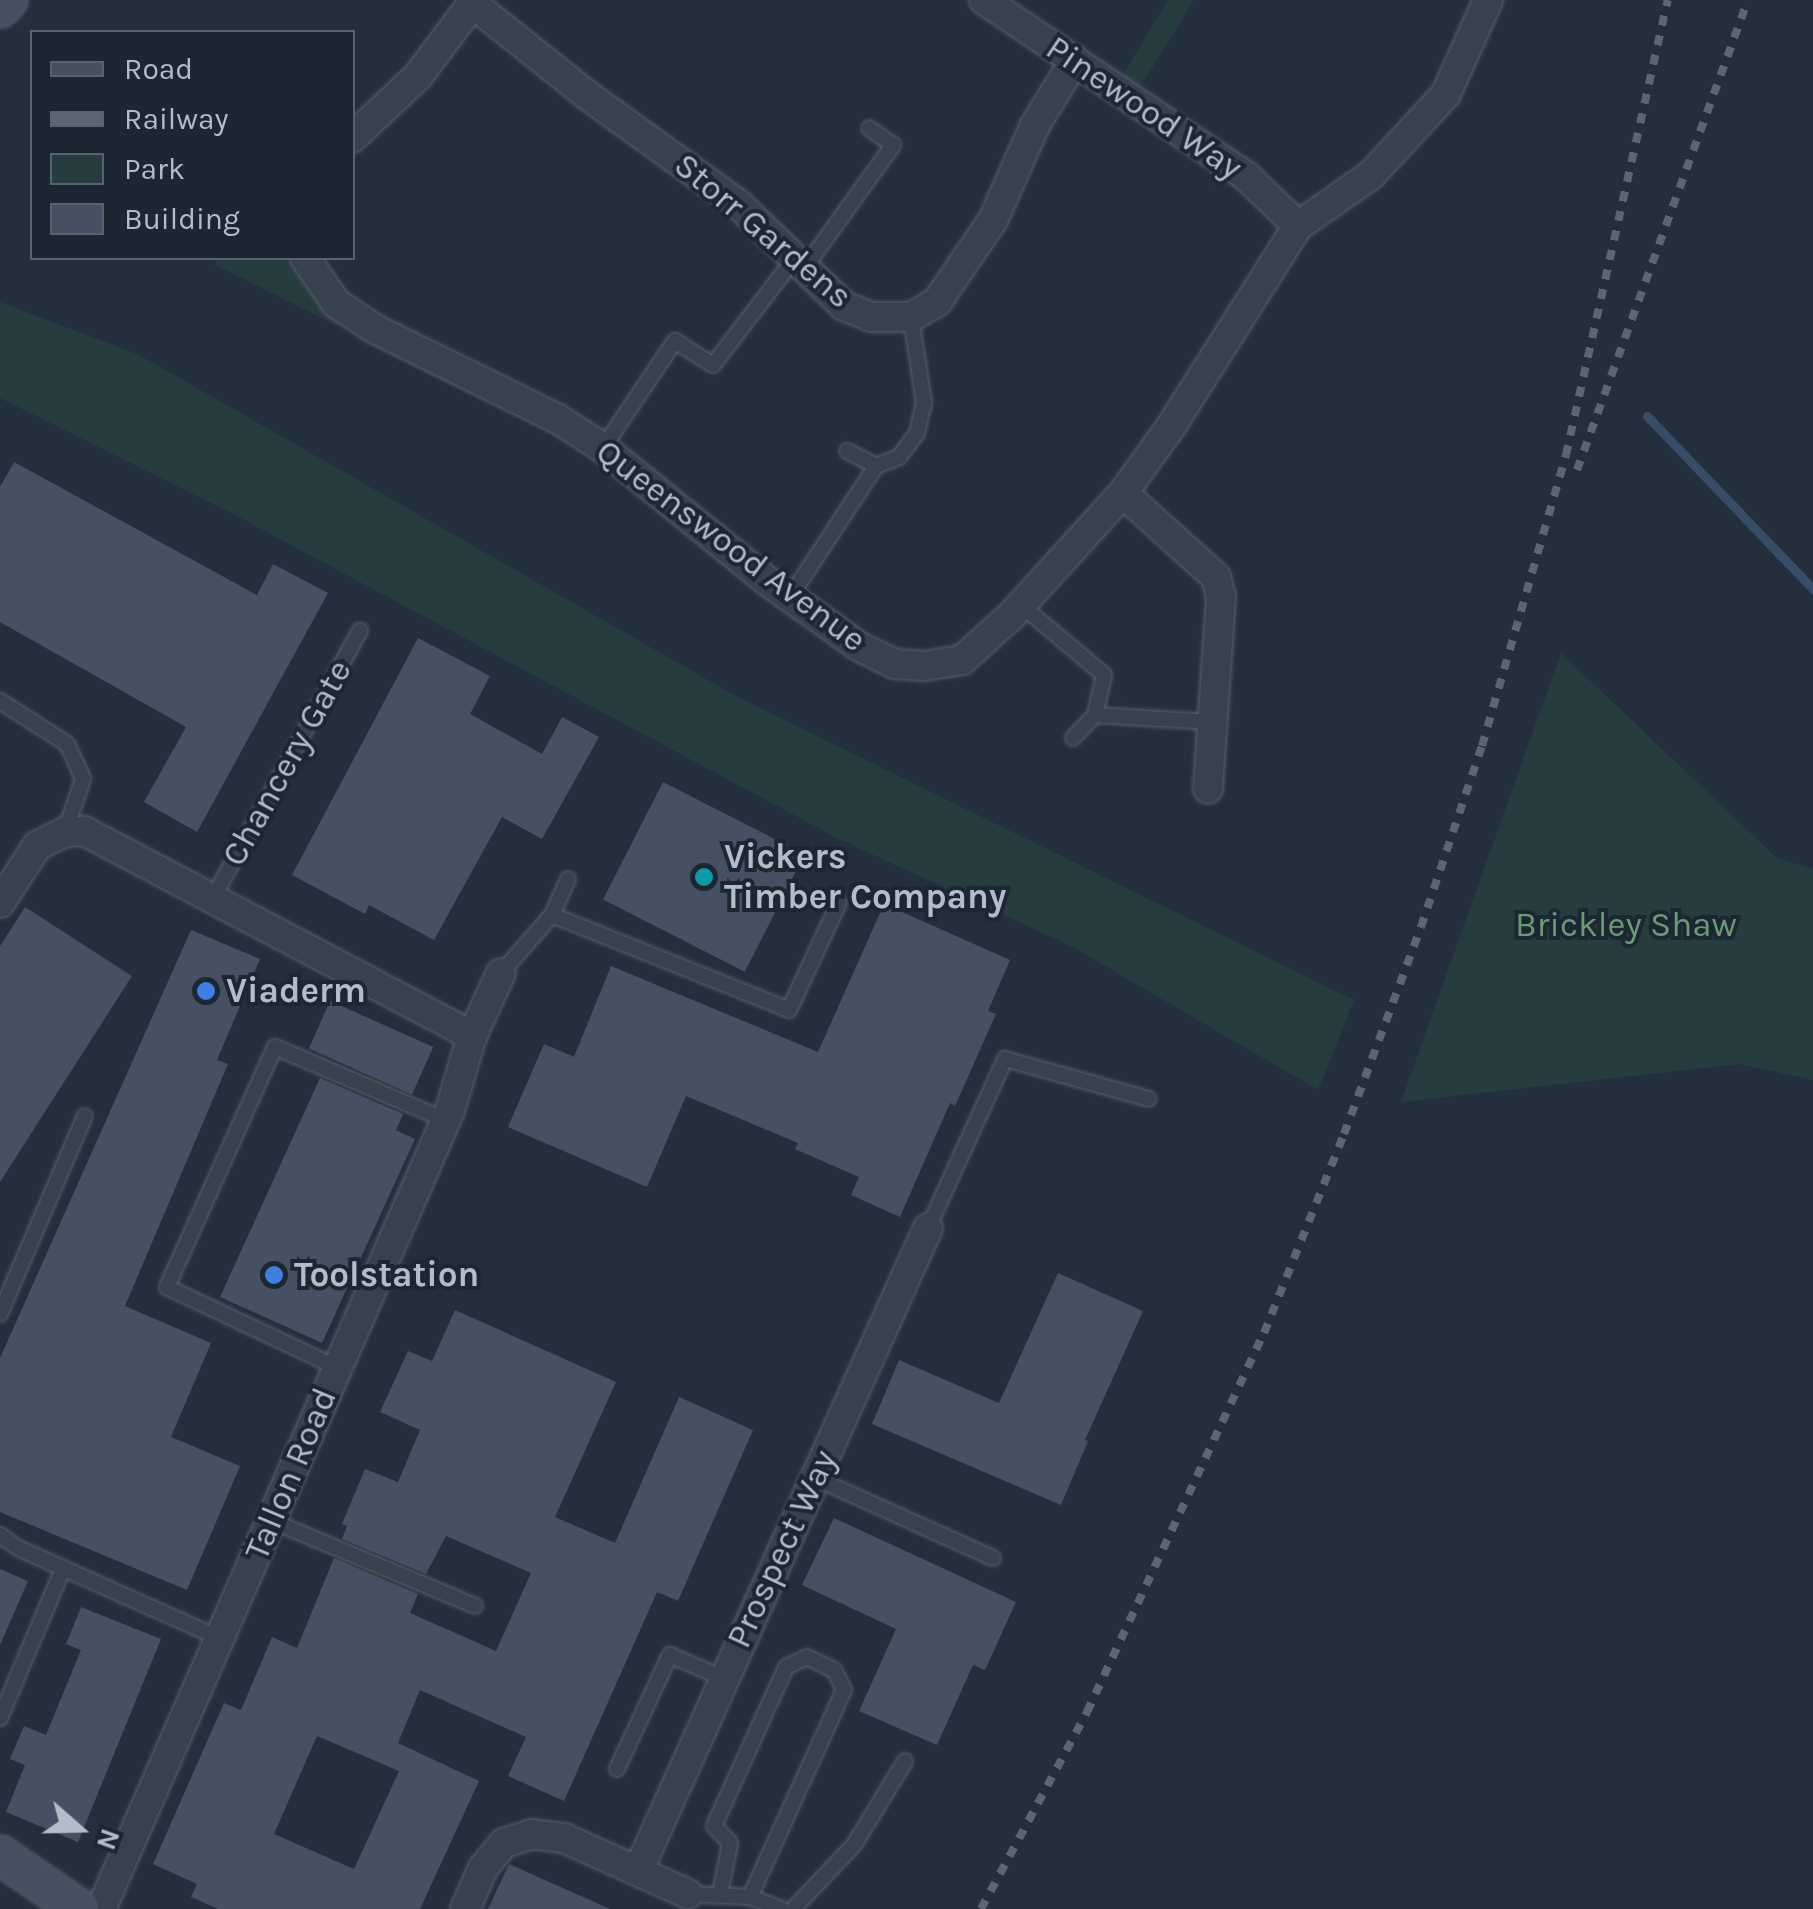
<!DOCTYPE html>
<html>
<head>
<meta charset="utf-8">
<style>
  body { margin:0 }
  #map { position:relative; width:1813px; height:1909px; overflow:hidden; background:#242f3e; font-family:Karla,sans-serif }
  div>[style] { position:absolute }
  .green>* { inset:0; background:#263c3f }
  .stream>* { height:9px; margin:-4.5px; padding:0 4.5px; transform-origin:4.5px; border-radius:4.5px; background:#394c67 }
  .building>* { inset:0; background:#455162; transform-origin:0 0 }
  .roads { filter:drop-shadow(0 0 2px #565f6c) drop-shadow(0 0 2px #565f6c) }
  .lane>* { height:14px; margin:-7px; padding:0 7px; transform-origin:7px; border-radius:7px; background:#38414e }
  .street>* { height:28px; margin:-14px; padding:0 14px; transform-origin:14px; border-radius:14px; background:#38414e }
  .secondary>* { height:38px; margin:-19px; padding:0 19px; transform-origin:19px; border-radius:19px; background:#465061 }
  .rail>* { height:8px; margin-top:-4px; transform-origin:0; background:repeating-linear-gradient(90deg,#5a6575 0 10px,transparent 0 20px) }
  .dots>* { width:28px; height:28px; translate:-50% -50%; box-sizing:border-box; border:5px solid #1d2633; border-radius:50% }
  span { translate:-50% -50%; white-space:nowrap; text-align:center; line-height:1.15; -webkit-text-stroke:8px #1d2633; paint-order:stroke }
  .street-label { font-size:35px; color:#b4bcc9 }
  .poi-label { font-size:35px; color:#b4bcc9; font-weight:700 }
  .left { translate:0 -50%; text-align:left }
  .park-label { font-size:35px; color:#6b9a76 }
  .legend { position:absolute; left:30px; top:30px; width:325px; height:230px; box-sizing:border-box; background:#1d2633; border:2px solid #59626f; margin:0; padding:12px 18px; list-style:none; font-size:30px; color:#b4bcc9 }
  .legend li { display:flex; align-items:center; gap:20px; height:50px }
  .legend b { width:50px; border:2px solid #59626f }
  .north { position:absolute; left:30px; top:1779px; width:100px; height:100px; -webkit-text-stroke:8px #1d2633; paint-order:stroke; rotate:110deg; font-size:28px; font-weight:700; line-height:40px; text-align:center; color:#b4bcc9 }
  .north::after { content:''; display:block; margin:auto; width:35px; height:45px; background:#b4bcc9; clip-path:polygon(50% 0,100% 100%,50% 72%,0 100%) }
</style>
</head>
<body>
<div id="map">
  <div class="green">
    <div style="clip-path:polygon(1168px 0,1194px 0,1134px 97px,1116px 86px)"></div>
    <div style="clip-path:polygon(219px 258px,290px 258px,291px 266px,340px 327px,215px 265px)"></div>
    <div style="clip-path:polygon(0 302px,139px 355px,732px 694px,1354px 1000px,1318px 1090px,1071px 946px,837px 838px,235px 515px,0 398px)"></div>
    <div style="clip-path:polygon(1561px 653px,1777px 858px,1813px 869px,1813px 1080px,1739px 1064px,1401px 1102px)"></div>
  </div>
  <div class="stream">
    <div style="left:1647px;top:416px;width:240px;rotate:46.2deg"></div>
  </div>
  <div class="building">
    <div style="clip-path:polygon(14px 462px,257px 595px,273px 564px,328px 593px,197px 832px,144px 802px,186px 727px,0 622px,0 487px)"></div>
    <div style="clip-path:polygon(418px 638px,490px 676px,470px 714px,542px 754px,562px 717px,599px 737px,542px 839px,502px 817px,434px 940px,369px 905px,365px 914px,292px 875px)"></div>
    <div style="left:663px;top:782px;width:159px;height:132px;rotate:27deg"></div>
    <div style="clip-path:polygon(884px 904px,1010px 960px,988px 1011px,996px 1014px,955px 1106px,950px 1103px,900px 1217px,851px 1195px,859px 1177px,795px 1149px,798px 1143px,686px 1096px,647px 1187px,508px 1127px,544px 1044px,574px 1057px,611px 966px,818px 1052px)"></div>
    <div style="clip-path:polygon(25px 907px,132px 976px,0 1182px,0 946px)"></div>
    <div style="clip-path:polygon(191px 930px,260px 959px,217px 1060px,228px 1064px,125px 1306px,211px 1343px,171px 1437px,240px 1466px,187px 1590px,0 1512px,0 1358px)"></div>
    <div style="left:330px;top:1001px;width:113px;height:52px;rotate:24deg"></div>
    <div style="clip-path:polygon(320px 1078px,403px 1114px,396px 1130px,415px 1139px,322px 1343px,220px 1297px)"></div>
    <div style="clip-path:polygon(1058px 1273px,1143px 1311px,1085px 1440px,1088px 1441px,1061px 1505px,872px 1424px,899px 1360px,999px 1403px)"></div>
    <div style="clip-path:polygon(evenodd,455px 1310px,616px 1382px,555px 1517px,615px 1543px,679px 1397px,753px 1430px,678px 1601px,657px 1592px,564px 1801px,508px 1776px,526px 1737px,420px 1690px,398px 1743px,479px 1781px,420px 1909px,218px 1909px,191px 1897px,197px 1884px,153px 1864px,224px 1703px,241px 1710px,272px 1637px,297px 1648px,334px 1558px,418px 1594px,410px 1613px,496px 1651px,531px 1573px,446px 1536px,426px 1574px,342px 1539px,347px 1526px,342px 1524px,365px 1469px,398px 1482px,420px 1430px,380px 1412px,408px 1351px,432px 1361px,455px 1310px,317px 1736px,399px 1771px,354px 1869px,274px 1834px,317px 1736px)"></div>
    <div style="clip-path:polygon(834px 1518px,1016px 1602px,985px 1670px,973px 1665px,937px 1745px,859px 1711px,896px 1629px,802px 1585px)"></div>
    <div style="clip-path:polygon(0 1569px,28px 1581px,0 1645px)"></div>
    <div style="clip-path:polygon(81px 1607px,161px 1639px,78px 1842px,6px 1812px,25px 1765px,10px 1759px,24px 1726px,46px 1735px,81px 1650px,66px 1644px)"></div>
    <div style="clip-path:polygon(509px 1864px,610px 1909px,488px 1909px)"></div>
  </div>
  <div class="roads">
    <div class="lane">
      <div style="left:804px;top:269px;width:153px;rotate:-54.3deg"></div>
      <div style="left:893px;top:145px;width:29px;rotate:-145deg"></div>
      <div style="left:603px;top:448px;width:129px;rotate:-56.1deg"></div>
      <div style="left:675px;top:341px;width:45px;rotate:32.3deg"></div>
      <div style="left:713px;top:365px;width:133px;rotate:-52.6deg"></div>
      <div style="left:847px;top:451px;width:33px;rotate:27deg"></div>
      <div style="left:876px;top:466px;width:25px;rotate:-21deg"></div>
      <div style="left:899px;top:457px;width:30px;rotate:-53deg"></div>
      <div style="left:917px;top:433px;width:31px;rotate:-77deg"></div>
      <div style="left:924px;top:403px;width:87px;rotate:-98.6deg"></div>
      <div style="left:790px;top:597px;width:157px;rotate:-56.7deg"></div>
      <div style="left:1021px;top:605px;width:109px;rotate:40.1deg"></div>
      <div style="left:1104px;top:675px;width:41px;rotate:102.7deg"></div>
      <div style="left:1095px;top:715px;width:117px;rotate:3.4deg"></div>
      <div style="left:0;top:701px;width:80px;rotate:32.7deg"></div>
      <div style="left:67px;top:744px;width:38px;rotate:65deg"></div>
      <div style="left:83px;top:779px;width:56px;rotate:108.8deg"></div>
      <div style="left:1073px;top:738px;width:32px;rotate:-46deg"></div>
      <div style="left:214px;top:896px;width:303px;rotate:-61.2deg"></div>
      <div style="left:552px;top:915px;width:255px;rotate:21.8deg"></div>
      <div style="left:789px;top:1010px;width:118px;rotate:-65deg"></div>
      <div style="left:501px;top:973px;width:77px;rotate:-48.7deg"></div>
      <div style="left:552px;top:915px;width:39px;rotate:-66deg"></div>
      <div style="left:928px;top:1228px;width:186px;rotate:-65.5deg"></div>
      <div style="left:1005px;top:1059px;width:149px;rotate:15.5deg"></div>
      <div style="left:0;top:1314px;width:215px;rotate:-66.8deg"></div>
      <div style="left:336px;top:1367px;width:187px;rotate:-154.7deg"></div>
      <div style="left:167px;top:1287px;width:263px;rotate:-65.8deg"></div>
      <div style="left:275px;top:1047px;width:185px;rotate:23.2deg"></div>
      <div style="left:815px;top:1478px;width:195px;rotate:24.2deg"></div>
      <div style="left:272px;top:1521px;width:220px;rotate:22.7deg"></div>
      <div style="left:0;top:1535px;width:22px;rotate:36deg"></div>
      <div style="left:18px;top:1548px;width:220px;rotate:24.1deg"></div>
      <div style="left:0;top:1718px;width:162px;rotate:-67.1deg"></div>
      <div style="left:617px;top:1769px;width:126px;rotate:-65.1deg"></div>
      <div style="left:670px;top:1655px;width:58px;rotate:23.5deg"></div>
      <div style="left:688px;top:1894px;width:62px;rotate:2.8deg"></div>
      <div style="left:750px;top:1897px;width:33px;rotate:21deg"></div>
      <div style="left:720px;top:1894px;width:52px;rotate:-78.9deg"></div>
      <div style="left:730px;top:1843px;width:23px;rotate:-133deg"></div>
      <div style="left:714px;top:1826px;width:175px;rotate:-65.6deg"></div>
      <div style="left:786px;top:1667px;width:23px;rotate:-25deg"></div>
      <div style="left:807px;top:1657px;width:30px;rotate:26deg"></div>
      <div style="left:834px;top:1670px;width:22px;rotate:63deg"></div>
      <div style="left:844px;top:1690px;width:227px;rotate:114.4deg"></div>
      <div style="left:793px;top:1909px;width:88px;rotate:-46.4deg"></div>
      <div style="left:854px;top:1845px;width:98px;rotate:-58.7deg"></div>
    </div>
    <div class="street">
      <div style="left:984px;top:0;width:316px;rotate:33.9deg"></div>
      <div style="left:1246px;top:176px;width:72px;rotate:43.9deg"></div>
      <div style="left:473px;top:4px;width:146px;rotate:38.6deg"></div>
      <div style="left:587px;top:95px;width:186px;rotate:35.8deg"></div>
      <div style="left:738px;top:204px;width:147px;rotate:43.9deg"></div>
      <div style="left:844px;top:306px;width:29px;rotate:22deg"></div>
      <div style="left:871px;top:317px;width:40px"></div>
      <div style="left:911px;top:317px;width:30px;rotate:-30deg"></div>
      <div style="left:937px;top:302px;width:99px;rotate:-55.7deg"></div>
      <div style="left:993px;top:220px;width:104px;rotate:-66.1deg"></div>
      <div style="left:1035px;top:125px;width:76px;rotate:-58.4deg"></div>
      <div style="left:352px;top:138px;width:91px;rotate:-43.2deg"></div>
      <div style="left:418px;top:76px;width:95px;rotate:-53.1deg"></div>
      <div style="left:305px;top:258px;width:55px;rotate:55.4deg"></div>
      <div style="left:336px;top:303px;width:47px;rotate:33.7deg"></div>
      <div style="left:375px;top:329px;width:204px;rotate:26.2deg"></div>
      <div style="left:558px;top:419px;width:54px;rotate:32.8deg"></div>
      <div style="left:603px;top:448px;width:210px;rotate:39deg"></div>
      <div style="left:766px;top:580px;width:115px;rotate:35.5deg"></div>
      <div style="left:860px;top:647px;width:39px;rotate:26deg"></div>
      <div style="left:895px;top:664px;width:29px;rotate:4deg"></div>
      <div style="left:924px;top:666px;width:38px;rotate:-9deg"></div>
      <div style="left:962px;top:660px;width:66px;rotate:-41.9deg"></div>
      <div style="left:1011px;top:616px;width:166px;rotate:-47.7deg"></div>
      <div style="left:1123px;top:493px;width:84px;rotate:-54.2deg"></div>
      <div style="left:1172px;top:425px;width:236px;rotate:-57.7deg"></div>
      <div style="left:1298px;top:226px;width:89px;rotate:-34.9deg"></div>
      <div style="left:1371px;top:175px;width:110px;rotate:-47.2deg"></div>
      <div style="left:1446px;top:94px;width:103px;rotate:-65.9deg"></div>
      <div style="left:1123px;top:493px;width:125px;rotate:42.1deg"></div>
      <div style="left:1216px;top:577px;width:21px;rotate:76deg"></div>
      <div style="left:1221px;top:597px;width:192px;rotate:93.9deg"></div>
      <div style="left:0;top:903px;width:68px;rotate:-57deg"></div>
      <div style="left:37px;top:846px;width:31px;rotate:-27deg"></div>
      <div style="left:65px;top:832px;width:19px;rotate:-3deg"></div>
      <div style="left:84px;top:831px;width:439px;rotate:27.8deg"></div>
      <div style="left:472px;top:1036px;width:80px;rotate:106.6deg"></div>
      <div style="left:449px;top:1113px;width:869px;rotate:113.61deg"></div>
      <div style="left:472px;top:1036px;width:69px;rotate:-65.3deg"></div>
      <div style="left:638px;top:1871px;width:705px;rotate:-65.72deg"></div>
      <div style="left:465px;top:1909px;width:45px;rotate:-66.3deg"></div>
      <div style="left:483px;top:1868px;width:33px;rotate:-50deg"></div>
      <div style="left:504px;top:1843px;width:28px;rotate:-18deg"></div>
      <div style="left:531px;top:1834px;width:33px;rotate:7deg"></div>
      <div style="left:564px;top:1838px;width:136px;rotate:24.3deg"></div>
    </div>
    <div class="secondary">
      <div style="left:0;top:8px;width:11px;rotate:-45deg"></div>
      <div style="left:0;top:1855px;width:96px;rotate:34.4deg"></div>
    </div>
  </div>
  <div class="rail">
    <div style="left:1577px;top:470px;width:500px;rotate:-70.01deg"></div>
    <div style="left:981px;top:1909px;width:224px;rotate:-61.7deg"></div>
    <div style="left:1087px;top:1712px;width:418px;rotate:-65deg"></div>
    <div style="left:1264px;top:1333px;width:214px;rotate:-68.1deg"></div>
    <div style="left:1344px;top:1134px;width:221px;rotate:-69.6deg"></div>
    <div style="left:1421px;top:927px;width:191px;rotate:-71.4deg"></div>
    <div style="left:1482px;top:746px;width:303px;rotate:-73.9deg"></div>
    <div style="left:1566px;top:455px;width:466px;rotate:-77.4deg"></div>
  </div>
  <div class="dots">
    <div style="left:704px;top:877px;background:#0f9aa8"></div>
    <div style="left:206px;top:991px;background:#3f7fe0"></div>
    <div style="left:274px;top:1275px;background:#3f7fe0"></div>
  </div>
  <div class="street-label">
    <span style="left:1144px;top:108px;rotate:34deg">Pinewood Way</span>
    <span style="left:763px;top:231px;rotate:40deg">Storr Gardens</span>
    <span style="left:731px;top:546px;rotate:37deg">Queenswood Avenue</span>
    <span style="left:287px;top:763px;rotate:-61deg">Chancery Gate</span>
    <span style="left:291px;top:1474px;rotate:-67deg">Tallon Road</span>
    <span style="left:782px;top:1549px;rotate:-65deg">Prospect Way</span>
  </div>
  <div class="poi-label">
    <span class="left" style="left:724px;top:877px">Vickers<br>Timber Company</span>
    <span class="left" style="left:226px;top:991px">Viaderm</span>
    <span class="left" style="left:294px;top:1275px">Toolstation</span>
  </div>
  <div class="park-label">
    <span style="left:1626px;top:925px">Brickley Shaw</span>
  </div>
  <ul class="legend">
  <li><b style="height:12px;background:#465061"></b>Road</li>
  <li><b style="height:12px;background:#5a6575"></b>Railway</li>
  <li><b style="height:28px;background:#263c3f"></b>Park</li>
  <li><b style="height:28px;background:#455162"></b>Building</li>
  </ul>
  <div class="north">N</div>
</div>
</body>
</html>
